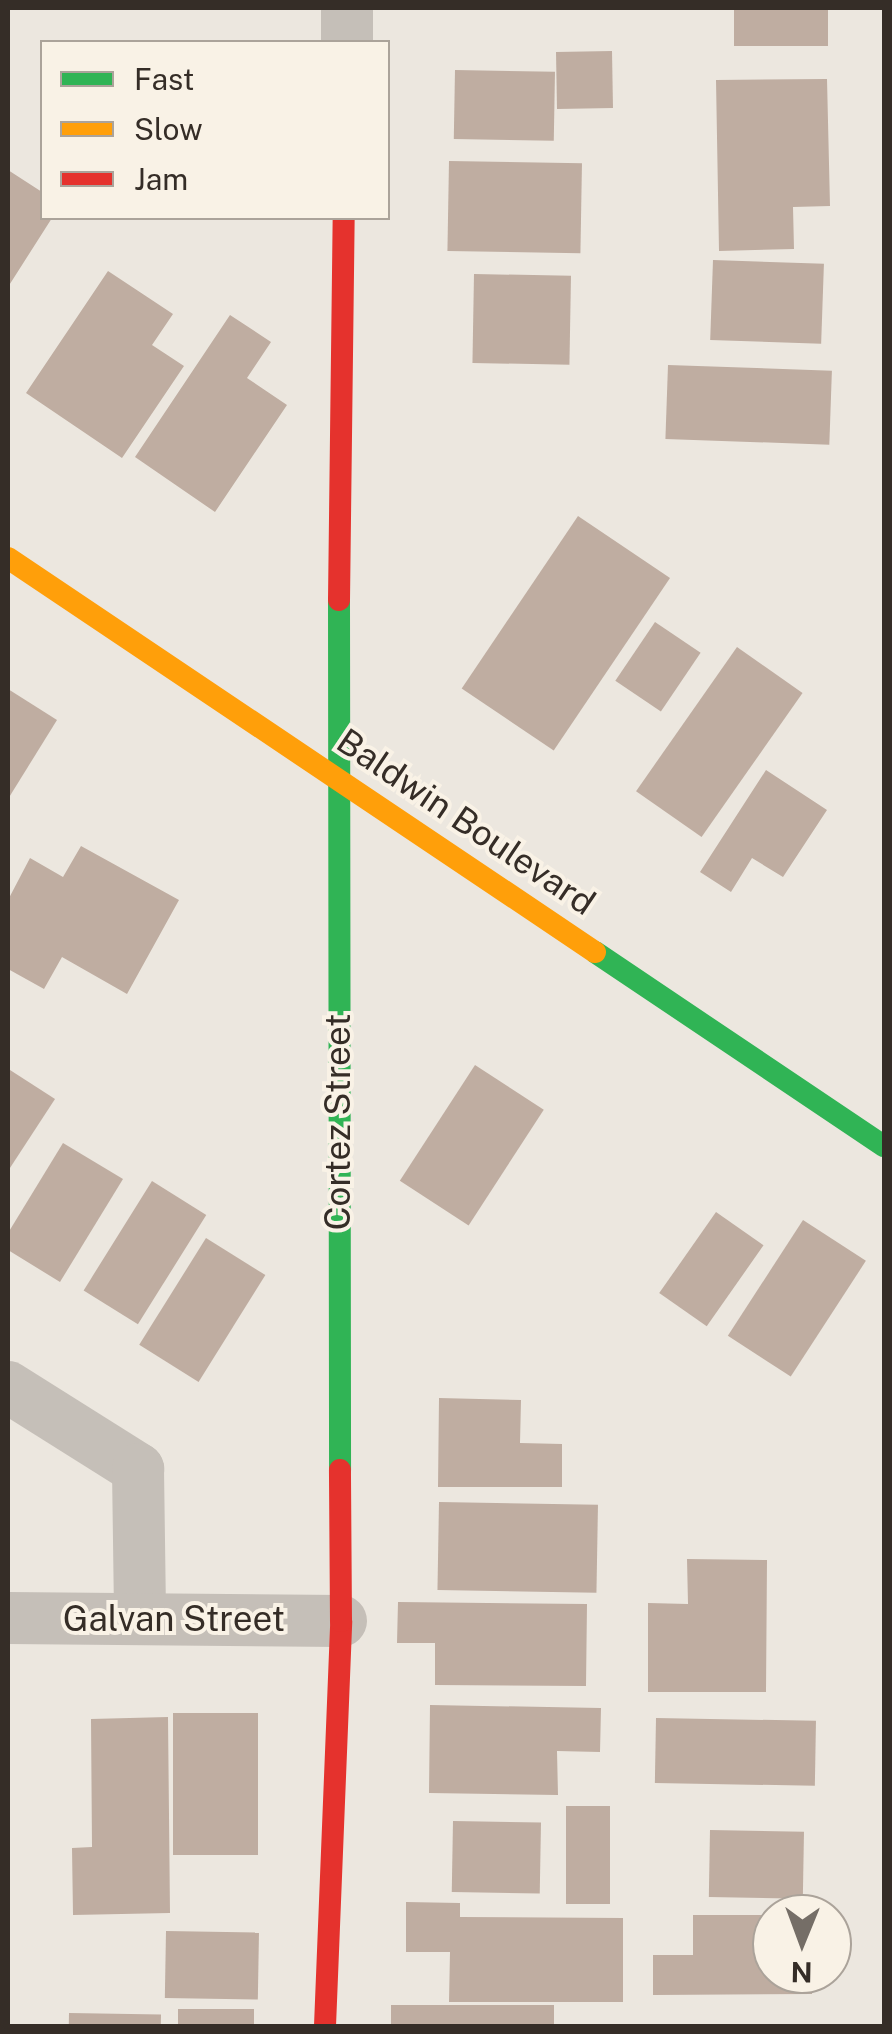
<!DOCTYPE html>
<html>
<head>
<meta charset="utf-8">
<style>
  body { margin:0 }
  #map { position:relative; width:892px; height:2034px; overflow:hidden; background:#ece7df; font-family:"Public Sans",sans-serif }
  div>[style] { position:absolute }
  .building>* { inset:0; background:#bfada1; transform-origin:0 0 }
  .street>* { height:52px; margin:-26px; padding:0 26px; transform-origin:26px; border-radius:26px; background:#c5bfb8 }
  .fast>* { height:22px; margin:-11px; padding:0 11px; transform-origin:11px; border-radius:11px; background:#30b455 }
  .slow>* { height:22px; margin:-11px; padding:0 11px; transform-origin:11px; border-radius:11px; background:#ff9f0a }
  .jam>* { height:22px; margin:-11px; padding:0 11px; transform-origin:11px; border-radius:11px; background:#e5322d }
  span { translate:-50% -50%; white-space:nowrap; text-align:center; line-height:1.15; -webkit-text-stroke:8px #f9f2e6; paint-order:stroke }
  .street-label { font-size:35px; color:#352d27 }
  .frame { position:absolute; inset:0; border:10px solid #352d27; pointer-events:none }
  .legend { position:absolute; left:40px; top:40px; width:350px; height:180px; box-sizing:border-box; background:#f9f2e6; border:2px solid #aba39a; margin:0; padding:12px 18px; list-style:none; font-size:30px; color:#352d27 }
  .legend li { display:flex; align-items:center; gap:20px; height:50px }
  .legend b { width:50px; border:2px solid #aba39a }
  .north { position:absolute; left:752px; top:1894px; width:100px; height:100px; box-sizing:border-box; background:#f9f2e6; border:2px solid #aba39a; border-radius:50%; rotate:181deg; font-size:28px; font-weight:700; line-height:40px; text-align:center; color:#352d27 }
  .north::after { content:''; display:block; margin:auto; width:35px; height:45px; background:#756e67; clip-path:polygon(50% 0,100% 100%,50% 72%,0 100%) }
</style>
</head>
<body>
<div id="map">
  <div class="building">
    <div style="left:734px;top:8px;width:94px;height:38px"></div>
    <div style="left:612px;top:51px;width:57px;height:56px;rotate:89deg"></div>
    <div style="left:455px;top:70px;width:100px;height:69px;rotate:1deg"></div>
    <div style="clip-path:polygon(827px 79px,830px 206px,793px 207px,794px 249px,719px 251px,716px 80px)"></div>
    <div style="left:449px;top:161px;width:133px;height:90px;rotate:1deg"></div>
    <div style="clip-path:polygon(8px 170px,42px 192px,42px 218px,52px 218px,8px 287px)"></div>
    <div style="left:713px;top:260px;width:111px;height:80px;rotate:2deg"></div>
    <div style="clip-path:polygon(108px 271px,173px 314px,152px 345px,184px 366px,122px 458px,26px 393px)"></div>
    <div style="left:474px;top:274px;width:97px;height:89px;rotate:1deg"></div>
    <div style="clip-path:polygon(230px 315px,271px 342px,247px 378px,287px 405px,215px 512px,135px 457px)"></div>
    <div style="left:668px;top:365px;width:164px;height:74px;rotate:2deg"></div>
    <div style="left:578px;top:516px;width:111px;height:208px;rotate:34deg"></div>
    <div style="left:655px;top:622px;width:55px;height:71px;rotate:34deg"></div>
    <div style="left:737px;top:647px;width:80px;height:176px;rotate:35deg"></div>
    <div style="clip-path:polygon(8px 689px,57px 720px,8px 799px)"></div>
    <div style="clip-path:polygon(766px 770px,827px 810px,783px 877px,752px 858px,731px 892px,700px 872px)"></div>
    <div style="clip-path:polygon(81px 846px,179px 900px,127px 994px,62px 957px,44px 989px,8px 969px,8px 900px,30px 858px,63px 877px)"></div>
    <div style="left:475px;top:1065px;width:82px;height:138px;rotate:33deg"></div>
    <div style="clip-path:polygon(10px 1070px,55px 1099px,8px 1171px,8px 1073px)"></div>
    <div style="clip-path:polygon(63px 1143px,123px 1179px,60px 1282px,8px 1250px,8px 1233px)"></div>
    <div style="left:152px;top:1181px;width:64px;height:129px;rotate:32deg"></div>
    <div style="left:716px;top:1212px;width:58px;height:99px;rotate:35deg"></div>
    <div style="left:803px;top:1220px;width:75px;height:138px;rotate:33deg"></div>
    <div style="left:206px;top:1238px;width:70px;height:126px;rotate:32deg"></div>
    <div style="clip-path:polygon(439px 1398px,521px 1400px,520px 1443px,562px 1444px,562px 1487px,438px 1487px)"></div>
    <div style="left:439px;top:1502px;width:159px;height:88px;rotate:1deg"></div>
    <div style="clip-path:polygon(687px 1559px,767px 1560px,766px 1692px,648px 1692px,648px 1603px,688px 1604px)"></div>
    <div style="clip-path:polygon(398px 1602px,587px 1604px,586px 1686px,435px 1685px,435px 1643px,397px 1643px)"></div>
    <div style="clip-path:polygon(430px 1705px,601px 1708px,600px 1752px,557px 1751px,558px 1795px,429px 1793px)"></div>
    <div style="left:173px;top:1713px;width:85px;height:142px"></div>
    <div style="clip-path:polygon(168px 1717px,170px 1913px,73px 1915px,72px 1848px,92px 1847px,91px 1719px)"></div>
    <div style="left:656px;top:1718px;width:160px;height:65px;rotate:1deg"></div>
    <div style="left:566px;top:1806px;width:44px;height:98px"></div>
    <div style="left:453px;top:1821px;width:88px;height:71px;rotate:1deg"></div>
    <div style="left:710px;top:1830px;width:94px;height:67px;rotate:1deg"></div>
    <div style="clip-path:polygon(406px 1902px,460px 1903px,460px 1917px,623px 1918px,623px 2002px,449px 2002px,450px 1952px,406px 1952px)"></div>
    <div style="clip-path:polygon(693px 1915px,772px 1915px,772px 1974px,812px 1974px,812px 1994px,653px 1995px,653px 1955px,693px 1955px)"></div>
    <div style="left:166px;top:1931px;width:93px;height:67px;rotate:1deg"></div>
    <div style="left:391px;top:2005px;width:163px;height:21px"></div>
    <div style="left:254px;top:2009px;width:17px;height:76px;rotate:90deg"></div>
    <div style="left:69px;top:2013px;width:92px;height:13px;rotate:1deg"></div>
  </div>
  <div class="street">
    <div style="left:347px;top:42px;width:34px;rotate:-90deg"></div>
    <div style="left:8px;top:1387px;width:154px;rotate:32.2deg"></div>
    <div style="left:138px;top:1469px;width:150px;rotate:89.2deg"></div>
    <div style="left:8px;top:1618px;width:333px;rotate:0.5deg"></div>
  </div>
  <div class="fast">
    <div style="left:339px;top:600px;width:870px;rotate:89.93deg"></div>
    <div style="left:595px;top:952px;width:348px;rotate:33.9deg"></div>
  </div>
  <div class="slow">
    <div style="left:8px;top:558px;width:707px;rotate:33.87deg"></div>
  </div>
  <div class="jam">
    <div style="left:339px;top:600px;width:382px;rotate:-89.3deg"></div>
    <div style="left:325px;top:2026px;width:405px;rotate:-87.7deg"></div>
    <div style="left:341px;top:1621px;width:151px;rotate:-90.4deg"></div>
  </div>
  <div class="street-label">
    <span style="left:466px;top:822px;rotate:34deg">Baldwin Boulevard</span>
    <span style="left:338px;top:1122px;rotate:-90deg">Cortez Street</span>
    <span style="left:174px;top:1619px">Galvan Street</span>
  </div>
  <div class="frame"></div>
  <ul class="legend">
  <li><b style="height:12px;background:#30b455"></b>Fast</li>
  <li><b style="height:12px;background:#ff9f0a"></b>Slow</li>
  <li><b style="height:12px;background:#e5322d"></b>Jam</li>
  </ul>
  <div class="north">N</div>
</div>
</body>
</html>
